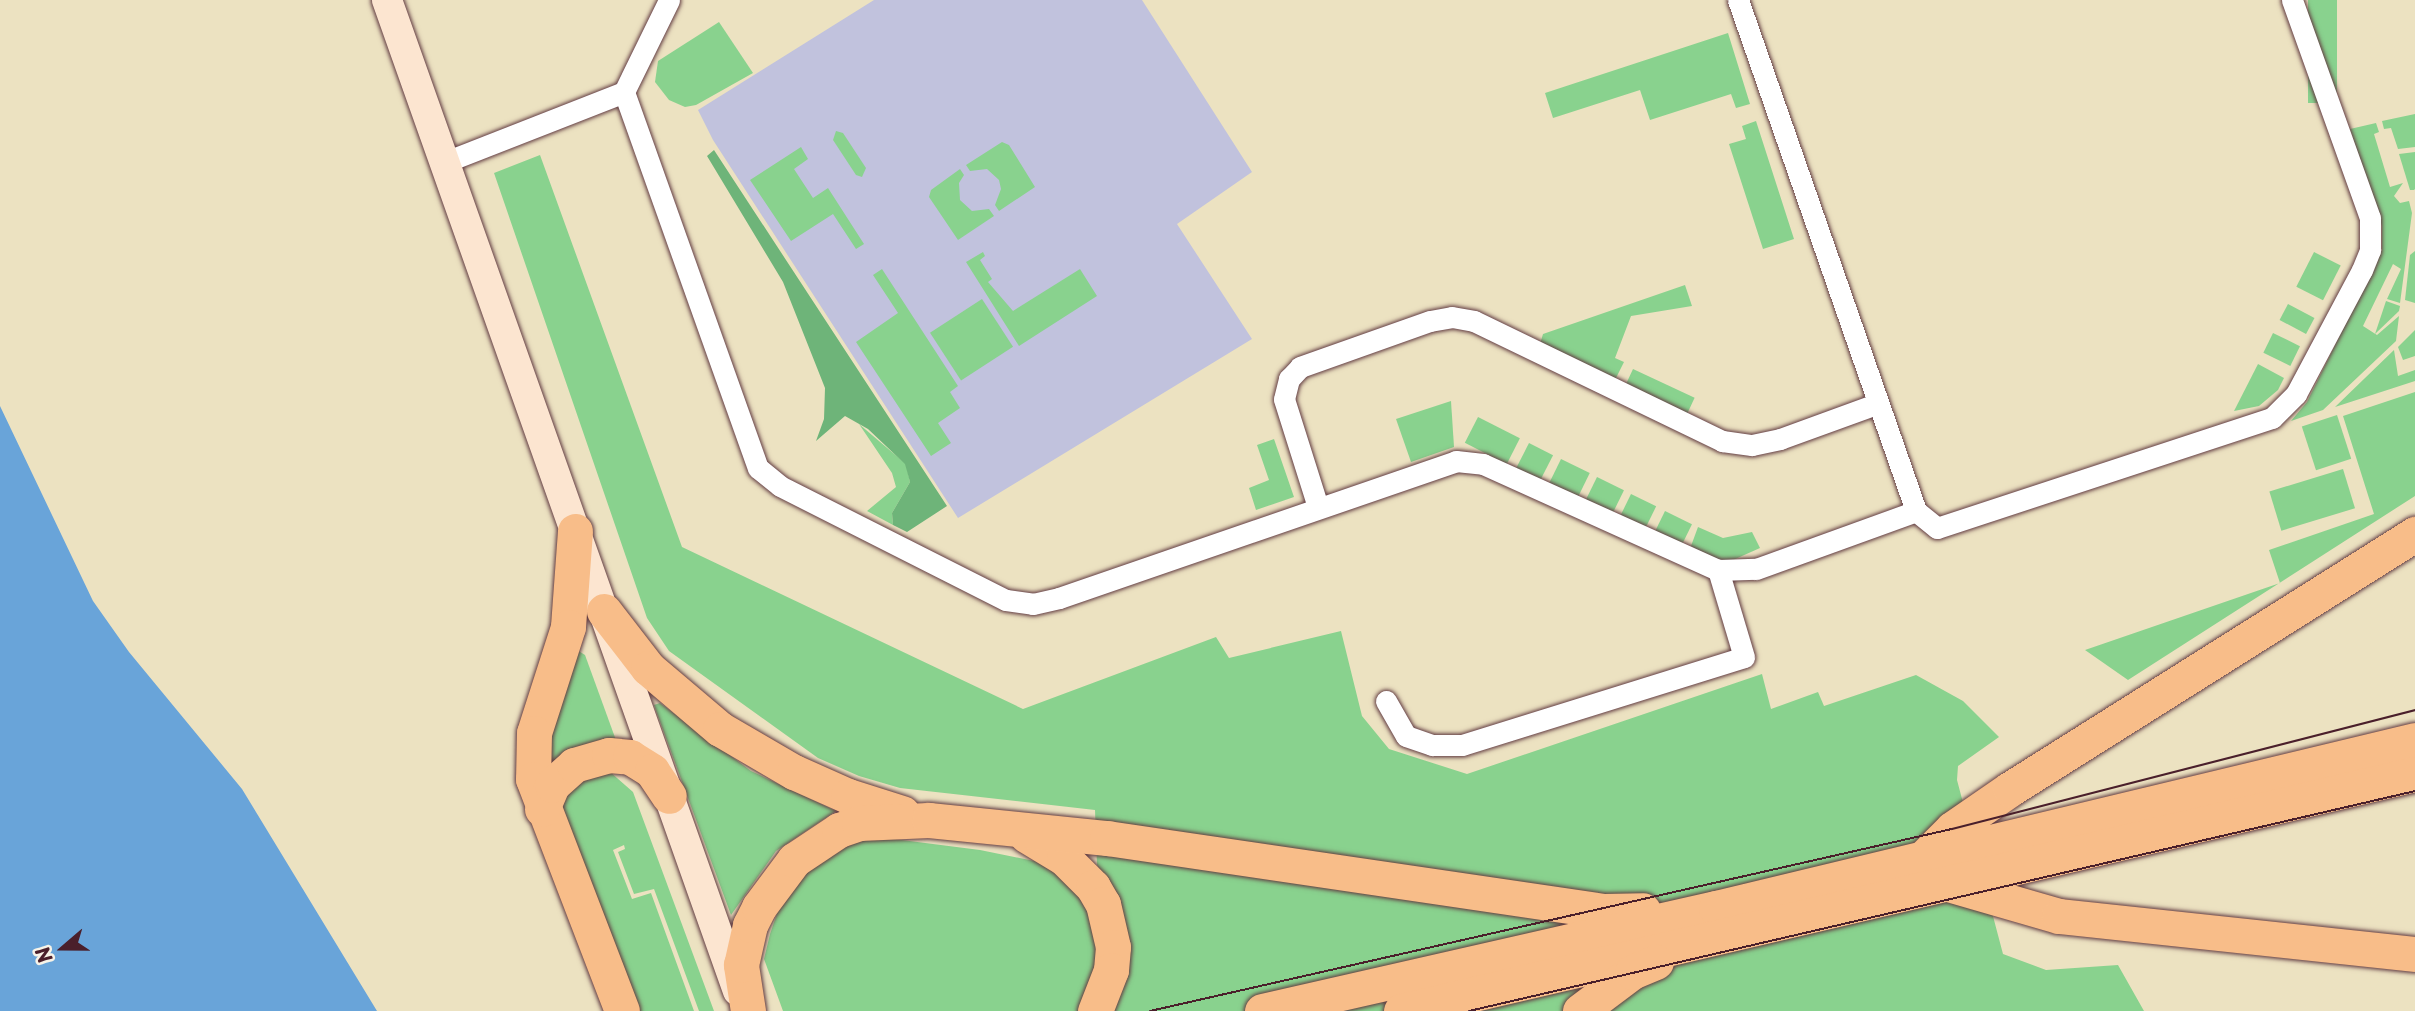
<!DOCTYPE html>
<html>
<head>
<meta charset="utf-8">
<style>
  body { margin:0 }
  #map { position:relative; width:2415px; height:1011px; overflow:hidden; background:#ece2c1; font-family:"Playpen Sans",sans-serif }
  div>[style] { position:absolute }
  .industrial>* { inset:0; background:#c1c2dd }
  .green>* { inset:0; background:#89d28e; transform-origin:0 0 }
  .forest>* { inset:0; background:#6eb479 }
  .water>* { inset:0; background:#69a4d9 }
  .roads { filter:drop-shadow(0 0 2px #623c42) drop-shadow(0 0 2px #623c42) }
  .minor>* { height:21px; margin:-10.5px; padding:0 10.5px; transform-origin:10.5px; border-radius:10.5px; background:#fff }
  .secondary>* { height:30px; margin:-15px; padding:0 15px; transform-origin:15px; border-radius:15px; background:#fce5d0 }
  .trunk>* { height:35px; margin:-17.5px; padding:0 17.5px; transform-origin:17.5px; border-radius:17.5px; background:#f8bd89 }
  .tram>* { height:2px; margin:-1px; padding:0 1px; transform-origin:1px; border-radius:1px; background:#4a1f2b }
  span { translate:-50% -50%; white-space:nowrap; text-align:center; line-height:1.15; -webkit-text-stroke:7px #f7f3e8; paint-order:stroke }
  .north { position:absolute; left:28px; top:913px; width:70px; height:70px; -webkit-text-stroke:5px #f7f3e8; paint-order:stroke; rotate:250deg; font-size:19px; font-weight:700; line-height:28px; text-align:center; color:#4a1f2b }
  .north::after { content:''; display:block; margin:auto; width:24px; height:32px; background:#4a1f2b; clip-path:polygon(50% 0,100% 100%,50% 72%,0 100%) }
</style>
</head>
<body>
<div id="map">
  <div class="industrial">
    <div style="clip-path:polygon(874px 0,1142px 0,1252px 172px,1177px 224px,1252px 339px,958px 518px,713px 140px,698px 110px)"></div>
  </div>
  <div class="green">
    <div style="left:2308px;top:0;width:29px;height:103px"></div>
    <div style="clip-path:polygon(719px 22px,753px 73px,696px 105px,685px 107px,669px 100px,655px 82px,658px 61px)"></div>
    <div style="clip-path:polygon(1728px 33px,1750px 104px,1736px 108px,1731px 94px,1650px 120px,1640px 90px,1553px 118px,1545px 93px)"></div>
    <div style="clip-path:polygon(2415px 114px,2415px 147px,2398px 149px,2391px 128px,2384px 129px,2382px 121px)"></div>
    <div style="clip-path:polygon(1756px 121px,1794px 239px,1763px 249px,1729px 144px,1746px 139px,1742px 126px)"></div>
    <div style="clip-path:polygon(2376px 123px,2379px 132px,2374px 134px,2390px 187px,2403px 183px,2394px 196px,2400px 203px,2409px 201px,2412px 213px,2400px 303px,2387px 299px,2401px 269px,2393px 264px,2363px 326px,2377px 335px,2399px 316px,2396px 341px,2323px 410px,2291px 421px,2307px 402px,2382px 250px,2382px 226px,2350px 129px)"></div>
    <div style="clip-path:polygon(836px 131px,843px 133px,866px 168px,862px 177px,856px 175px,833px 140px)"></div>
    <div style="clip-path:polygon(1002px 142px,1009px 145px,1035px 187px,999px 211px,995px 205px,1001px 189px,999px 180px,987px 169px,970px 171px,966px 165px)"></div>
    <div style="clip-path:polygon(801px 147px,808px 159px,794px 169px,813px 198px,828px 188px,864px 244px,856px 249px,833px 214px,791px 241px,750px 180px)"></div>
    <div style="clip-path:polygon(2415px 152px,2415px 189px,2414px 190px,2410px 190px,2399px 154px)"></div>
    <div style="clip-path:polygon(540px 155px,682px 547px,1023px 709px,1216px 637px,1229px 658px,1341px 631px,1362px 716px,1389px 749px,1467px 774px,1762px 674px,1771px 709px,1818px 692px,1824px 706px,1916px 675px,1963px 701px,1999px 737px,1958px 766px,1957px 780px,2003px 954px,2046px 970px,2118px 965px,2144px 1011px,783px 1011px,764px 959px,770px 934px,781px 902px,798px 879px,829px 855px,861px 839px,886px 838px,980px 850px,1103px 875px,1097px 865px,1095px 810px,900px 788px,859px 776px,818px 758px,669px 651px,647px 618px,494px 173px)"></div>
    <div style="clip-path:polygon(960px 169px,964px 175px,959px 183px,960px 200px,972px 211px,989px 209px,994px 216px,958px 240px,929px 197px,931px 190px)"></div>
    <div style="clip-path:polygon(2415px 251px,2415px 303px,2405px 300px,2410px 255px)"></div>
    <div style="clip-path:polygon(983px 252px,985px 256px,980px 260px,992px 279px,988px 282px,1013px 311px,1080px 269px,1097px 296px,1019px 346px,966px 262px)"></div>
    <div style="left:2314px;top:252px;width:30px;height:39px;rotate:27deg"></div>
    <div style="clip-path:polygon(882px 269px,958px 386px,950px 392px,960px 408px,938px 423px,951px 443px,931px 456px,856px 342px,898px 313px,873px 275px)"></div>
    <div style="clip-path:polygon(1685px 285px,1692px 306px,1631px 316px,1615px 358px,1624px 362px,1615px 380px,1540px 344px,1543px 334px)"></div>
    <div style="left:982px;top:299px;width:57px;height:62px;rotate:57deg"></div>
    <div style="clip-path:polygon(2386px 301px,2400px 306px,2399px 311px,2375px 334px)"></div>
    <div style="left:2288px;top:304px;width:30px;height:18px;rotate:28deg"></div>
    <div style="clip-path:polygon(2415px 330px,2415px 356px,2403px 360px,2398px 347px)"></div>
    <div style="left:2273px;top:333px;width:30px;height:22px;rotate:26deg"></div>
    <div style="clip-path:polygon(2394px 350px,2398px 376px,2415px 370px,2415px 381px,2335px 407px)"></div>
    <div style="clip-path:polygon(2258px 364px,2284px 378px,2278px 390px,2259px 406px,2234px 411px)"></div>
    <div style="left:1633px;top:369px;width:68px;height:19px;rotate:25deg"></div>
    <div style="clip-path:polygon(2415px 392px,2415px 496px,2128px 680px,2085px 650px,2280px 583px,2269px 550px,2374px 514px,2343px 416px)"></div>
    <div style="clip-path:polygon(1451px 401px,1454px 447px,1411px 462px,1396px 419px)"></div>
    <div style="left:2337px;top:415px;width:46px;height:37px;rotate:72deg"></div>
    <div style="left:1478px;top:417px;width:47px;height:29px;rotate:27deg"></div>
    <div style="clip-path:polygon(859px 424px,906px 464px,910px 482px,892px 513px,893px 525px,867px 511px,896px 487px,892px 473px)"></div>
    <div style="clip-path:polygon(1274px 439px,1294px 497px,1256px 510px,1249px 488px,1269px 480px,1257px 445px)"></div>
    <div style="left:1529px;top:443px;width:27px;height:29px;rotate:27deg"></div>
    <div style="left:1561px;top:459px;width:32px;height:29px;rotate:26deg"></div>
    <div style="left:2343px;top:469px;width:41px;height:77px;rotate:73deg"></div>
    <div style="left:1597px;top:477px;width:30px;height:29px;rotate:26deg"></div>
    <div style="left:1631px;top:494px;width:28px;height:29px;rotate:26deg"></div>
    <div style="left:1665px;top:511px;width:30px;height:29px;rotate:26deg"></div>
    <div style="clip-path:polygon(1698px 527px,1723px 538px,1752px 532px,1760px 548px,1733px 560px,1712px 560px,1691px 546px)"></div>
    <div style="clip-path:polygon(577px 650px,585px 655px,617px 743px,545px 770px,553px 709px)"></div>
    <div style="clip-path:polygon(660px 703px,751px 771px,836px 811px,776px 851px,731px 915px,656px 711px,654px 705px)"></div>
    <div style="clip-path:polygon(609px 771px,633px 792px,714px 1011px,699px 1011px,654px 889px,634px 894px,618px 852px,625px 849px,624px 845px,613px 850px,632px 899px,651px 893px,694px 1011px,639px 1011px,562px 810px,570px 783px)"></div>
  </div>
  <div class="forest">
    <div style="clip-path:polygon(714px 150px,947px 506px,907px 532px,893px 525px,892px 513px,910px 482px,905px 464px,868px 429px,845px 416px,816px 441px,824px 419px,825px 388px,783px 282px,707px 156px)"></div>
  </div>
  <div class="water">
    <div style="clip-path:polygon(0 406px,93px 601px,129px 652px,242px 789px,377px 1011px,0 1011px)"></div>
  </div>
  <div class="roads">
    <div class="minor">
      <div style="left:1738px;top:0;width:541px;rotate:70.79deg"></div>
      <div style="left:1916px;top:511px;width:27px;rotate:39deg"></div>
      <div style="left:1937px;top:528px;width:353px;rotate:-18.2deg"></div>
      <div style="left:2272px;top:418px;width:34px;rotate:-45deg"></div>
      <div style="left:2296px;top:394px;width:140px;rotate:-62deg"></div>
      <div style="left:2362px;top:270px;width:22px;rotate:-68deg"></div>
      <div style="left:2370px;top:250px;width:32px;rotate:-90deg"></div>
      <div style="left:2370px;top:218px;width:232px;rotate:-109.7deg"></div>
      <div style="left:624px;top:92px;width:399px;rotate:70.4deg"></div>
      <div style="left:758px;top:468px;width:28px;rotate:39deg"></div>
      <div style="left:780px;top:486px;width:253px;rotate:26.8deg"></div>
      <div style="left:1006px;top:600px;width:27px;rotate:8deg"></div>
      <div style="left:1033px;top:604px;width:27px;rotate:-13deg"></div>
      <div style="left:1059px;top:598px;width:420px;rotate:-19deg"></div>
      <div style="left:1456px;top:461px;width:27px;rotate:6deg"></div>
      <div style="left:1483px;top:464px;width:258px;rotate:24.3deg"></div>
      <div style="left:1718px;top:570px;width:38px;rotate:-2deg"></div>
      <div style="left:1756px;top:569px;width:170px;rotate:-19.9deg"></div>
      <div style="left:443px;top:163px;width:194px;rotate:-21.4deg"></div>
      <div style="left:624px;top:92px;width:102px;rotate:-63.9deg"></div>
      <div style="left:1318px;top:507px;width:113px;rotate:-107.5deg"></div>
      <div style="left:1284px;top:399px;width:21px;rotate:-76deg"></div>
      <div style="left:1289px;top:379px;width:16px;rotate:-47deg"></div>
      <div style="left:1300px;top:367px;width:138px;rotate:-19.5deg"></div>
      <div style="left:1430px;top:321px;width:22px;rotate:-10deg"></div>
      <div style="left:1452px;top:317px;width:22px;rotate:10deg"></div>
      <div style="left:1474px;top:321px;width:276px;rotate:25.8deg"></div>
      <div style="left:1722px;top:441px;width:30px;rotate:8deg"></div>
      <div style="left:1752px;top:445px;width:29px;rotate:-12deg"></div>
      <div style="left:1780px;top:439px;width:102px;rotate:-20deg"></div>
      <div style="left:1386px;top:701px;width:40px;rotate:60.3deg"></div>
      <div style="left:1406px;top:736px;width:28px;rotate:19deg"></div>
      <div style="left:1432px;top:745px;width:30px"></div>
      <div style="left:1462px;top:745px;width:295px;rotate:-17.3deg"></div>
      <div style="left:1744px;top:657px;width:91px;rotate:-106.6deg"></div>
    </div>
    <div class="secondary">
      <div style="left:387px;top:0;width:1051px;rotate:70.5deg"></div>
    </div>
    <div class="trunk">
      <div style="left:575px;top:531px;width:96px;rotate:94.2deg"></div>
      <div style="left:568px;top:627px;width:111px;rotate:107.8deg"></div>
      <div style="left:534px;top:733px;width:46px;rotate:91.2deg"></div>
      <div style="left:533px;top:779px;width:248px;rotate:69deg"></div>
      <div style="left:604px;top:611px;width:72px;rotate:52.3deg"></div>
      <div style="left:648px;top:668px;width:94px;rotate:40.3deg"></div>
      <div style="left:720px;top:729px;width:86px;rotate:30.2deg"></div>
      <div style="left:794px;top:772px;width:59px;rotate:24deg"></div>
      <div style="left:848px;top:796px;width:57px;rotate:17.5deg"></div>
      <div style="left:542px;top:809px;width:26px;rotate:-67deg"></div>
      <div style="left:552px;top:785px;width:30px;rotate:-42deg"></div>
      <div style="left:574px;top:765px;width:36px;rotate:-16deg"></div>
      <div style="left:609px;top:755px;width:21px;rotate:5deg"></div>
      <div style="left:630px;top:757px;width:26px;rotate:32deg"></div>
      <div style="left:652px;top:771px;width:30px;rotate:56deg"></div>
      <div style="left:1026px;top:835px;width:44px;rotate:31.2deg"></div>
      <div style="left:1064px;top:858px;width:41px;rotate:45deg"></div>
      <div style="left:1093px;top:887px;width:20px;rotate:60deg"></div>
      <div style="left:1103px;top:904px;width:44px;rotate:76.9deg"></div>
      <div style="left:1113px;top:947px;width:23px;rotate:95deg"></div>
      <div style="left:1111px;top:970px;width:44px;rotate:111.3deg"></div>
      <div style="left:1927px;top:854px;width:35px;rotate:-45deg"></div>
      <div style="left:1952px;top:829px;width:70px;rotate:-34.6deg"></div>
      <div style="left:2010px;top:789px;width:479px;rotate:-32.2deg"></div>
      <div style="left:1941px;top:882px;width:123px;rotate:16.1deg"></div>
      <div style="left:2059px;top:916px;width:358px;rotate:6.1deg"></div>
      <div style="left:748px;top:1011px;width:47px;rotate:-98.7deg"></div>
      <div style="left:741px;top:965px;width:41px;rotate:-77.3deg"></div>
      <div style="left:750px;top:925px;width:20px;rotate:-63deg"></div>
      <div style="left:759px;top:907px;width:59px;rotate:-53.3deg"></div>
      <div style="left:794px;top:860px;width:54px;rotate:-33.7deg"></div>
      <div style="left:839px;top:830px;width:21px;rotate:-19deg"></div>
      <div style="left:859px;top:823px;width:70px;rotate:-2.5deg"></div>
      <div style="left:929px;top:820px;width:179px;rotate:5.8deg"></div>
      <div style="left:1107px;top:838px;width:502px;rotate:8.36deg"></div>
      <div style="left:1604px;top:911px;width:39px;rotate:-1deg"></div>
      <div style="left:1262px;top:1011px;width:466px;rotate:-12.8deg"></div>
      <div style="left:1716px;top:908px;width:719px;rotate:-13.51deg"></div>
      <div style="left:1401px;top:1011px;width:1041px;rotate:-13.16deg"></div>
      <div style="left:1580px;top:1011px;width:65px;rotate:-36.9deg"></div>
      <div style="left:1632px;top:972px;width:26px;rotate:-23deg"></div>
    </div>
  </div>
  <div class="tram">
    <div style="left:1150px;top:1011px;width:822px;rotate:-12.79deg"></div>
    <div style="left:1952px;top:829px;width:478px;rotate:-14.4deg"></div>
    <div style="left:1469px;top:1011px;width:971px;rotate:-13.09deg"></div>
  </div>
  <div class="north">N</div>
</div>
</body>
</html>
